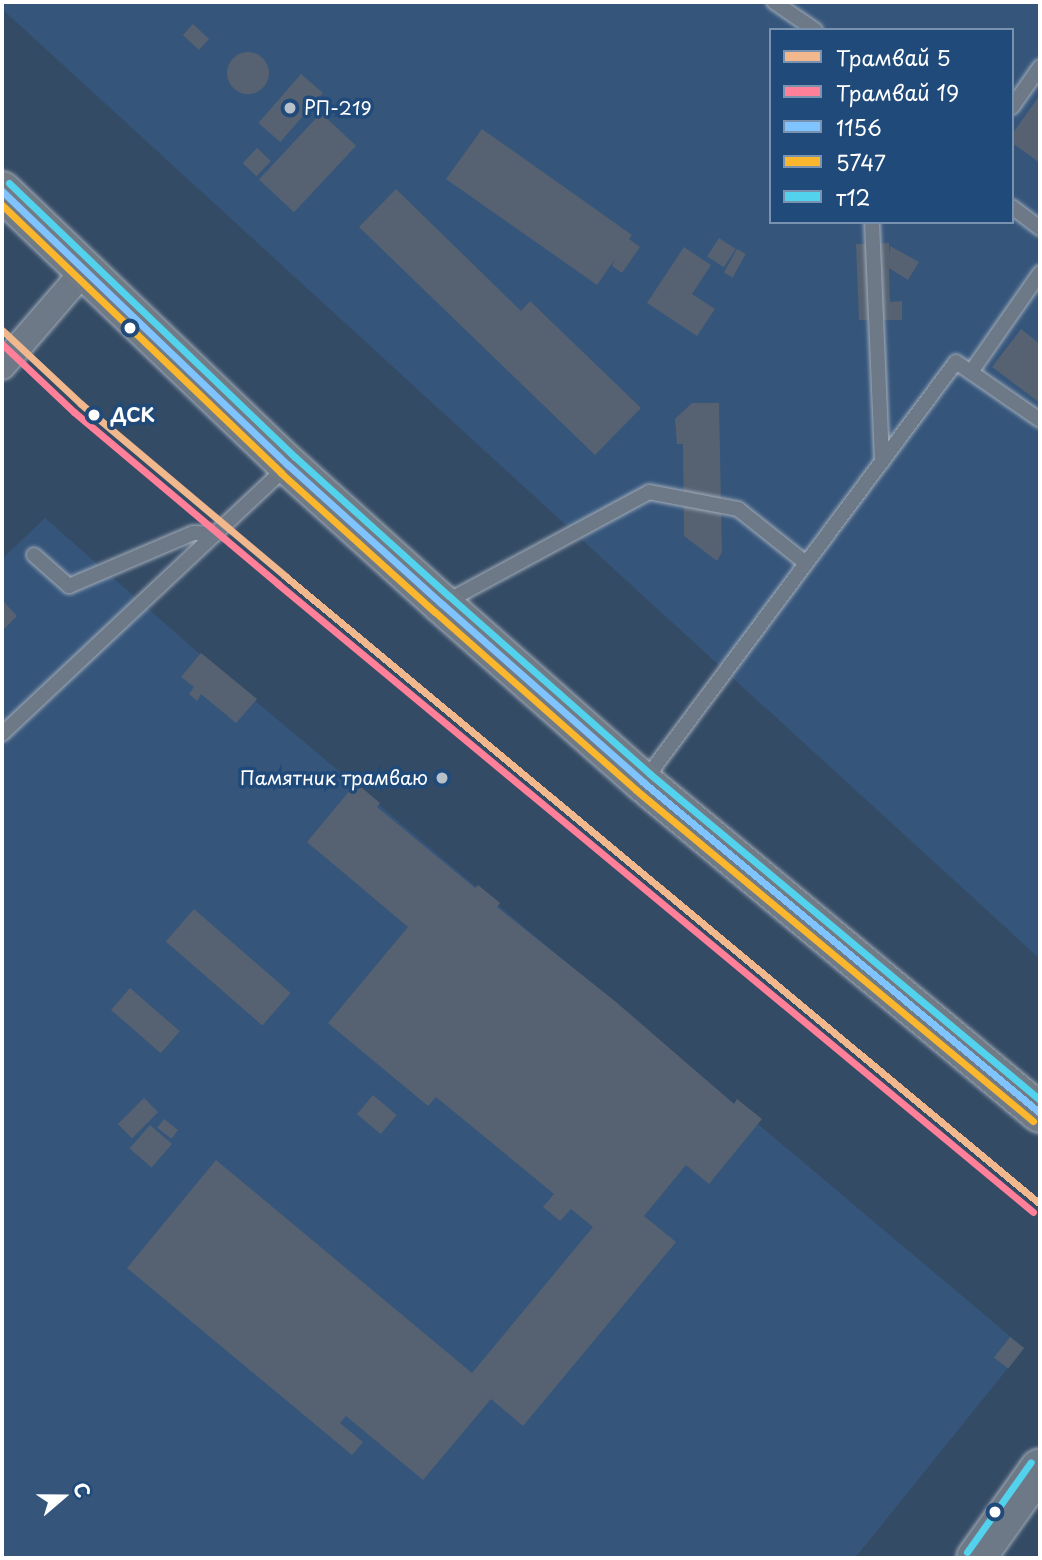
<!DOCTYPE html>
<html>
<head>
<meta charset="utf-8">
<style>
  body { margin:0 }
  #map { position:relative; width:1042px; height:1560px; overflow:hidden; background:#344b65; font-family:"Playpen Sans",sans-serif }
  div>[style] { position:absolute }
  .built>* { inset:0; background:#35557b }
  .building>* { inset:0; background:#566272; transform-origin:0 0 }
  .round { border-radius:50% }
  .roads { filter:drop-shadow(0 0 2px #a4aeba) drop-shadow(0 0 2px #a4aeba) }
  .lane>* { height:14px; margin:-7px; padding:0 7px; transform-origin:7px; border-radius:7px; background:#6d7986 }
  .street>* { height:26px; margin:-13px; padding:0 13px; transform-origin:13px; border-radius:13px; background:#6d7986 }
  .secondary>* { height:38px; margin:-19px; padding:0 19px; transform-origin:19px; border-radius:19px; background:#6d7986 }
  .primary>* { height:38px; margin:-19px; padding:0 19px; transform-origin:19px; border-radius:19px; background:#717b85 }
  .bus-1>* { height:7px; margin:-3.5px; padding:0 3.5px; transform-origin:3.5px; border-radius:3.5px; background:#80c4ff }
  .bus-2>* { height:7px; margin:-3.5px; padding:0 3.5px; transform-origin:3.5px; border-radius:3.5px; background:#fab62d }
  .bus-3>* { height:7px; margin:-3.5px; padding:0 3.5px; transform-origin:3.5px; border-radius:3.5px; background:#53d2ee }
  .tram-1>* { height:7px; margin:-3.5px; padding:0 3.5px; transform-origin:3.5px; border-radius:3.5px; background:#f1b78d }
  .tram-2>* { height:7px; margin:-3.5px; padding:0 3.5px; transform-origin:3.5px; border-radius:3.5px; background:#ff8098 }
  .dots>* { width:19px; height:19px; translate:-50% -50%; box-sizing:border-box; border:4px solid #1f4a7a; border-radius:50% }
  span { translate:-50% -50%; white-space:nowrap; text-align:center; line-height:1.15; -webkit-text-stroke:7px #1f4a7a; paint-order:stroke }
  .poi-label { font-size:19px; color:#fff }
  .left { translate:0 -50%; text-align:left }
  .right { translate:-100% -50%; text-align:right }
  .stop-label { font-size:19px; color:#fff; font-weight:700 }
  .frame { position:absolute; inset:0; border:4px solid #fff; pointer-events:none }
  .legend { position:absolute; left:769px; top:28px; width:245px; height:196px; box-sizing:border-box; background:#1f4a7a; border:2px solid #7992af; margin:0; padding:9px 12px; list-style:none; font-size:21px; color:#fff }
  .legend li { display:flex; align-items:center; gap:14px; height:35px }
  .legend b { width:35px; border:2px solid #7992af }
  .north { position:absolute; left:28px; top:1462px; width:70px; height:70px; -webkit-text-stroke:5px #1f4a7a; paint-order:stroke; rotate:70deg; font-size:19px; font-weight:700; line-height:28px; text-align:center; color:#fff }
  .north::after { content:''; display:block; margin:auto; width:24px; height:32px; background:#fff; clip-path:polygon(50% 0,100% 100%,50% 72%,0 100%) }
</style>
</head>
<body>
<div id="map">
  <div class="built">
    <div style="clip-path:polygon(evenodd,2px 2px,1040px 2px,1040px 959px,2px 9px,2px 2px,771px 30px,1012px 30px,1012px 222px,771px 222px,771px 30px)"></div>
    <div style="clip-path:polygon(45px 518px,195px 650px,1024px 1348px,855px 1558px,2px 1558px,2px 559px)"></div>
  </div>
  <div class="building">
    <div style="left:193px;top:24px;width:22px;height:15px;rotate:43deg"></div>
    <div class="round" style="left:227px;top:52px;width:42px;height:42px"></div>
    <div style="left:301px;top:74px;width:29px;height:65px;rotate:41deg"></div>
    <div style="clip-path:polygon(1040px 95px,1040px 163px,1012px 143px,1012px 134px)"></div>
    <div style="left:321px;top:113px;width:48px;height:91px;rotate:43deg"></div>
    <div style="clip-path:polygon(482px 129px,632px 235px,629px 239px,640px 247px,622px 273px,612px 266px,615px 259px,597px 285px,446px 179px)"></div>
    <div style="left:257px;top:148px;width:19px;height:21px;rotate:43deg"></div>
    <div style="clip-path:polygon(396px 189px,521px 311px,530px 301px,641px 408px,595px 455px,359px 227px)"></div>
    <div style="left:719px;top:238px;width:20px;height:22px;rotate:33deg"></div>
    <div style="clip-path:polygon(889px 243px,889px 256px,890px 246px,919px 262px,908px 280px,889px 268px,890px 302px,902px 301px,902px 320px,859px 320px,856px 244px)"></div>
    <div style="clip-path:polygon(684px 247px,711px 265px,692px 294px,715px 309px,697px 336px,647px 303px)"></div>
    <div style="left:737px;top:249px;width:10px;height:27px;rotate:29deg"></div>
    <div style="clip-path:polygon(1021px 329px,1040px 344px,1040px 403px,992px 367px)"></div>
    <div style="clip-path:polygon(692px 403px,719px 403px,722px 552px,717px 561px,684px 536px,683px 444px,677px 444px,675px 419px)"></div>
    <div style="clip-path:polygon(2px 600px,17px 616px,2px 631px)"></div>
    <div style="clip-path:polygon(201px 653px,257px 699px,236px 723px,201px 694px,197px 701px,189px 694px,194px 687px,181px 677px)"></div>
    <div style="clip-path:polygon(356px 783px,380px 803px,377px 807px,475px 888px,478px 885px,500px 903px,497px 907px,616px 1002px,734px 1104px,737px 1099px,762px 1119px,709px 1184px,686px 1165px,644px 1216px,676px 1242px,523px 1426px,491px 1399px,423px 1480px,346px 1416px,340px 1423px,363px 1442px,352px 1455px,127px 1268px,216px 1160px,472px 1373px,593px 1227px,571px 1209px,560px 1221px,543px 1207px,554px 1194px,436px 1097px,428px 1106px,328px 1023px,408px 927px,307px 842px)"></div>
    <div style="left:194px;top:909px;width:128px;height:43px;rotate:41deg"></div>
    <div style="left:130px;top:988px;width:66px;height:29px;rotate:41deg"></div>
    <div style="left:373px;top:1095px;width:31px;height:25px;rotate:40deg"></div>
    <div style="left:144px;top:1098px;width:20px;height:37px;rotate:45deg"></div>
    <div style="left:164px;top:1119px;width:18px;height:11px;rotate:38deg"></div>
    <div style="left:150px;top:1125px;width:29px;height:31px;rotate:41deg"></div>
    <div style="left:1010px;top:1337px;width:18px;height:26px;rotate:38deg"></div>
  </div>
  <div class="roads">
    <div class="lane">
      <div style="left:774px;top:2px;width:50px;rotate:34.3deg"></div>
      <div style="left:1012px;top:107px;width:49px;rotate:-55deg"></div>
      <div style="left:1012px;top:207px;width:35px;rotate:37deg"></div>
      <div style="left:872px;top:222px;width:240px;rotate:87.6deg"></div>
      <div style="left:971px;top:372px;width:121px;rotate:-55.1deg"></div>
      <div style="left:34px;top:555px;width:47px;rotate:41.5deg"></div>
      <div style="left:69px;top:586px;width:135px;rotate:-23.1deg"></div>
      <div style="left:193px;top:533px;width:23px;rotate:2deg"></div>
      <div style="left:444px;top:603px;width:233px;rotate:-28.4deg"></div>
      <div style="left:649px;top:492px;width:91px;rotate:10.8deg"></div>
      <div style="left:738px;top:509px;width:87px;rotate:38.5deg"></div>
      <div style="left:2px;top:734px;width:391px;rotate:-43.2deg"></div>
      <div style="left:644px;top:781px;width:522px;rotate:-53.33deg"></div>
      <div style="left:956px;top:362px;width:102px;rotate:34.6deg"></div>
    </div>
    <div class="street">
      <div style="left:2px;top:366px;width:125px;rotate:-49.2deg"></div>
    </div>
    <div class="secondary">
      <div style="left:976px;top:1558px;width:110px;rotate:-54.6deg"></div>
    </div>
    <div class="primary">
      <div style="left:2px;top:191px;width:396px;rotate:43.8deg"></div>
      <div style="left:288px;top:465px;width:207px;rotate:42.1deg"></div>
      <div style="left:442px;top:604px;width:268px;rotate:41.5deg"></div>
      <div style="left:643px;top:782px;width:517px;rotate:39.82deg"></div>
    </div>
  </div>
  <div class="bus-1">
    <div style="left:2px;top:191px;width:396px;rotate:43.8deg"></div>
    <div style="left:288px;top:465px;width:207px;rotate:42.1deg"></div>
    <div style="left:442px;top:604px;width:268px;rotate:41.5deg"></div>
    <div style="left:643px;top:782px;width:517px;rotate:39.82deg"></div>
  </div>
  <div class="bus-2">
    <div style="left:2px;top:205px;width:387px;rotate:43.8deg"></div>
    <div style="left:281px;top:473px;width:207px;rotate:42.1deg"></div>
    <div style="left:435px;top:612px;width:268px;rotate:41.5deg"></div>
    <div style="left:636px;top:790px;width:517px;rotate:39.82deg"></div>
  </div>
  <div class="bus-3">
    <div style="left:9px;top:183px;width:396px;rotate:43.8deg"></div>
    <div style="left:295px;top:457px;width:207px;rotate:42.1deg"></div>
    <div style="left:449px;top:596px;width:268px;rotate:41.5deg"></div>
    <div style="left:650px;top:774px;width:508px;rotate:39.89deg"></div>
    <div style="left:967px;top:1552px;width:110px;rotate:-54.6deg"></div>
  </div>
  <div class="tram-1">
    <div style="left:2px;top:330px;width:108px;rotate:43.1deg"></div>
    <div style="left:81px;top:404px;width:267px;rotate:40.1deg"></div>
    <div style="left:285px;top:576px;width:982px;rotate:39.75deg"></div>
  </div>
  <div class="tram-2">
    <div style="left:2px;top:344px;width:99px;rotate:43.4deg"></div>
    <div style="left:74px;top:412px;width:267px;rotate:40.1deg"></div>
    <div style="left:278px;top:584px;width:982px;rotate:39.75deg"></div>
  </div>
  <div class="dots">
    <div style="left:290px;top:108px;background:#b8c0c9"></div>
    <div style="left:130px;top:328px;background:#fff"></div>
    <div style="left:94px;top:415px;background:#fff"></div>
    <div style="left:442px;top:778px;background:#b8c0c9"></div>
    <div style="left:995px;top:1512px;background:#fff"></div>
  </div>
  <div class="poi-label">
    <span class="left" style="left:304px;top:108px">РП-219</span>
    <span class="right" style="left:428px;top:778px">Памятник трамваю</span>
  </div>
  <div class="stop-label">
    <span class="left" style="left:111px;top:415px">ДСК</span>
  </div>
  <div class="frame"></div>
  <ul class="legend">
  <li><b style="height:9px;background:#f1b78d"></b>Трамвай 5</li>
  <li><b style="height:9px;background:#ff8098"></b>Трамвай 19</li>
  <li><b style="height:9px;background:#80c4ff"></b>1156</li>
  <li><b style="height:9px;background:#fab62d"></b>5747</li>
  <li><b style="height:9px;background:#53d2ee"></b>т12</li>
  </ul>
  <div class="north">С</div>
</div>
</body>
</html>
